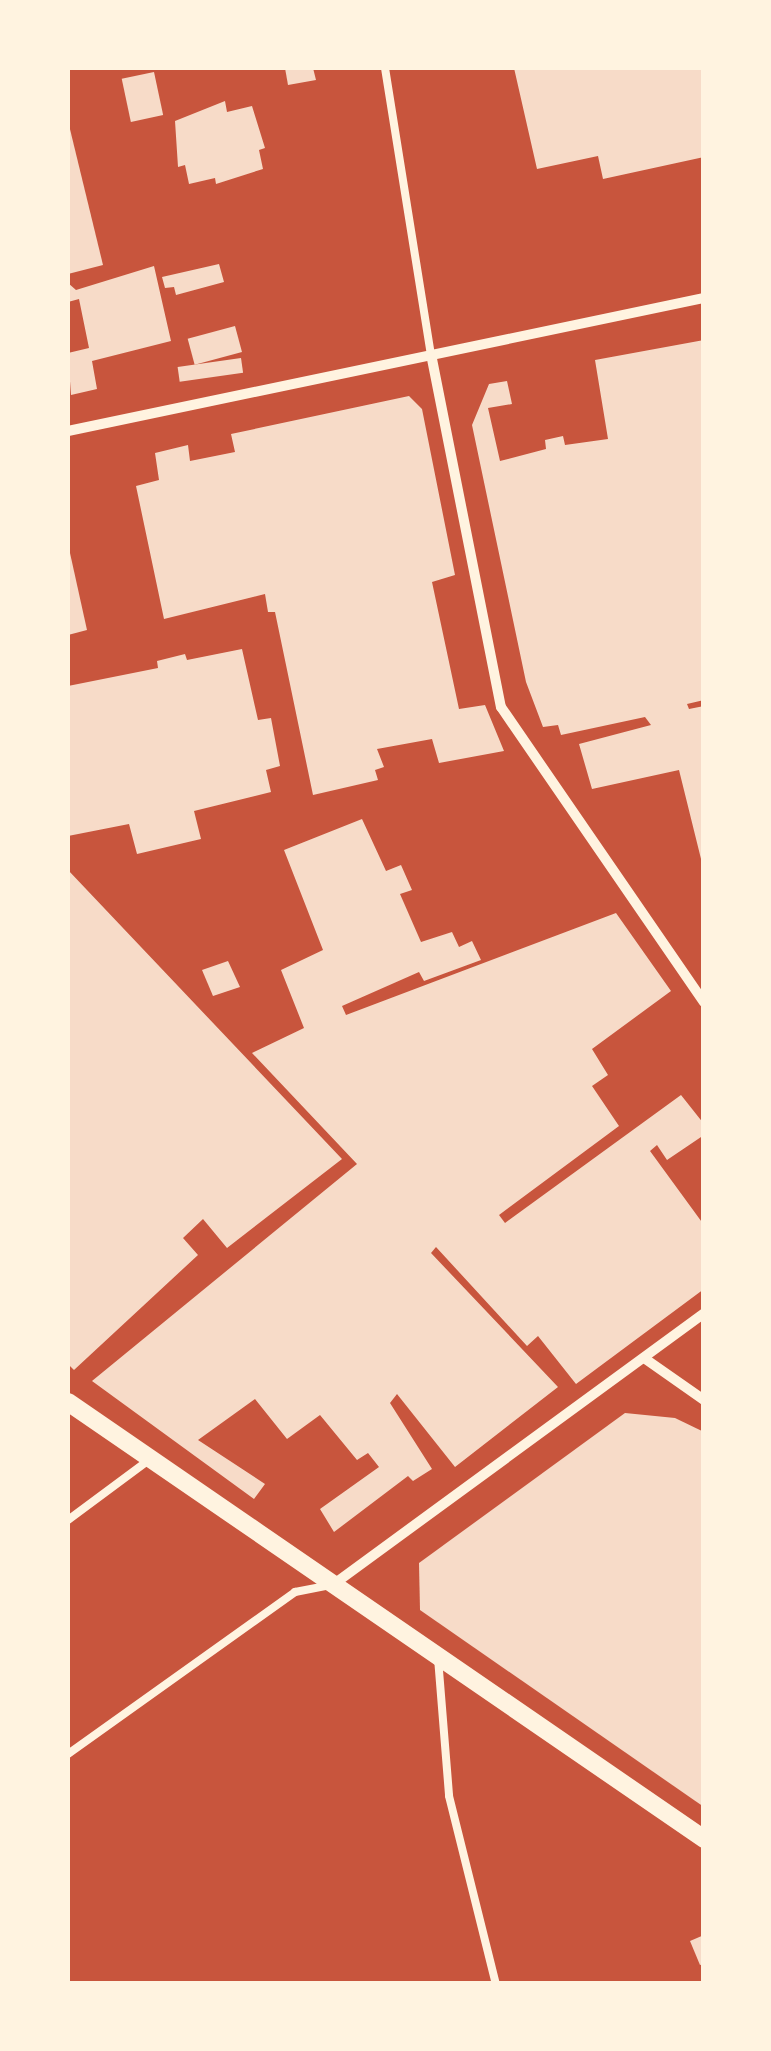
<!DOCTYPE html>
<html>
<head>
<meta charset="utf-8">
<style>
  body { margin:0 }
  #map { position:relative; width:771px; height:2051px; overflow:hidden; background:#c8553d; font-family:"Sofia Sans Condensed",sans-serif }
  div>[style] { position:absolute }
  .building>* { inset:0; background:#f7dbc8; transform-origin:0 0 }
  .service>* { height:8px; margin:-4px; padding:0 4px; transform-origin:4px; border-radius:4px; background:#fff3e0 }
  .minor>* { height:10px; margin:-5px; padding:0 5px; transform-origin:5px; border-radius:5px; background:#fff3e0 }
  .tertiary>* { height:18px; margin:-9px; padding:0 9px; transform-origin:9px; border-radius:9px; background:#fff3e0 }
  span { translate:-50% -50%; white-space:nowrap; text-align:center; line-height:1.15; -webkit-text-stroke:9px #fff3e0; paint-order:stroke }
  .frame { position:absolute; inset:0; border:70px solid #fff3e0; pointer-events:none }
</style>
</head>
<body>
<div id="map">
  <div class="building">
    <div style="clip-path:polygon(285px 68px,313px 68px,316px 80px,288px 85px)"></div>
    <div style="clip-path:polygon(514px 68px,704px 68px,704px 157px,603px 179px,598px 156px,537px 169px)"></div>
    <div style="left:154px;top:72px;width:44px;height:33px;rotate:78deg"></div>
    <div style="clip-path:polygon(225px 101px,227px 112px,252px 106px,265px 148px,259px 150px,263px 169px,216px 184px,215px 178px,189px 184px,185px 165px,178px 167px,175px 121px)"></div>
    <div style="clip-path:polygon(68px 121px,103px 265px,68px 274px)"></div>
    <div style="clip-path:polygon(219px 264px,224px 282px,176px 295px,174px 287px,165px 288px,162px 277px)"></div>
    <div style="clip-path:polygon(154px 266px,171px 341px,92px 361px,97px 389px,71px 395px,68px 353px,89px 348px,79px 299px,68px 302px,68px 283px,76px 290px)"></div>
    <div style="left:235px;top:326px;width:27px;height:49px;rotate:75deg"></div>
    <div style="clip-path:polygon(704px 340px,704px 700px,687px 704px,689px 709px,704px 706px,702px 863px,679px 770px,592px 789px,579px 744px,651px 725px,645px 717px,561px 735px,558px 725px,543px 727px,526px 682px,472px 425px,489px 384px,507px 381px,512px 404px,488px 408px,500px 461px,546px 449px,545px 440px,563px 436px,565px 445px,608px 439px,595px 360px)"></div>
    <div style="left:241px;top:358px;width:15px;height:64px;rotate:82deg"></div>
    <div style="clip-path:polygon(409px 396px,422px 409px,455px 575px,432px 582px,459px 709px,485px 705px,504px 751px,439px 763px,432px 739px,377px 749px,384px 767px,375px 770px,378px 780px,313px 795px,275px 612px,268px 612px,265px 594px,164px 619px,136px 486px,159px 480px,155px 453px,188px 445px,190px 461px,235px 452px,231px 434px)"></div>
    <div style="clip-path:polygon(68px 544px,87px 630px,68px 635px)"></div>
    <div style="clip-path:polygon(242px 649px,258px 720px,271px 718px,280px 766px,266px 770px,271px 792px,194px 811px,201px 839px,137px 854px,129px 824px,68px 836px,68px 686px,158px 668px,157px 661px,185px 654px,187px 660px)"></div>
    <div style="clip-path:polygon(362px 819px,386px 871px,401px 865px,412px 890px,400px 894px,421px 942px,452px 932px,459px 947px,472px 941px,481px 960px,424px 981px,419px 972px,342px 1006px,346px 1015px,616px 913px,671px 991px,592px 1049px,608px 1075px,592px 1086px,619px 1126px,499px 1215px,505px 1223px,681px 1095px,704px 1124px,704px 1135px,667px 1160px,657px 1145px,650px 1151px,704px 1225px,704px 1289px,576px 1384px,538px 1336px,527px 1346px,436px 1247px,431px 1253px,558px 1387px,455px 1467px,397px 1394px,390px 1403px,432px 1469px,413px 1481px,408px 1476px,334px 1532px,320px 1509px,379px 1467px,368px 1453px,357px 1460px,320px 1415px,287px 1439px,255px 1399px,198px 1440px,265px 1484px,254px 1499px,92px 1381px,357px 1164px,252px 1053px,304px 1028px,281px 970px,323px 950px,284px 850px)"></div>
    <div style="clip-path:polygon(68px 870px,342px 1159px,227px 1248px,203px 1219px,183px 1238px,198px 1255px,74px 1370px,68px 1364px)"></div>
    <div style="clip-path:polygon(228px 961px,240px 987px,213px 996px,202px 970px)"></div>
    <div style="clip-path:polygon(625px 1413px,675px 1418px,704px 1432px,704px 1807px,420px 1610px,419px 1563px)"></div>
    <div style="clip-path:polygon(704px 1935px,704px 1964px,700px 1965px,690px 1941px)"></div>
  </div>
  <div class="service">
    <div style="left:385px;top:68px;width:290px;rotate:80.9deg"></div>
    <div style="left:68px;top:1520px;width:102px;rotate:-36.6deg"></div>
    <div style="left:438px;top:1658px;width:138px;rotate:85.4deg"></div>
    <div style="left:449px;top:1796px;width:194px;rotate:76deg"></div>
    <div style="left:68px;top:1754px;width:279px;rotate:-35.5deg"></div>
    <div style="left:295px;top:1592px;width:36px;rotate:-11deg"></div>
  </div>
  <div class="minor">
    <div style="left:431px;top:354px;width:360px;rotate:78.8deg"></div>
    <div style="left:501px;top:707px;width:358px;rotate:55.5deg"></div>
    <div style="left:68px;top:431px;width:650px;rotate:-11.81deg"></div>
    <div style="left:644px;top:1358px;width:73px;rotate:35deg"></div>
    <div style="left:334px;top:1584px;width:459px;rotate:-36.2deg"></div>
  </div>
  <div class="tertiary">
    <div style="left:68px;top:1402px;width:772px;rotate:34.49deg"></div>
  </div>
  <div class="frame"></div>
</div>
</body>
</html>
